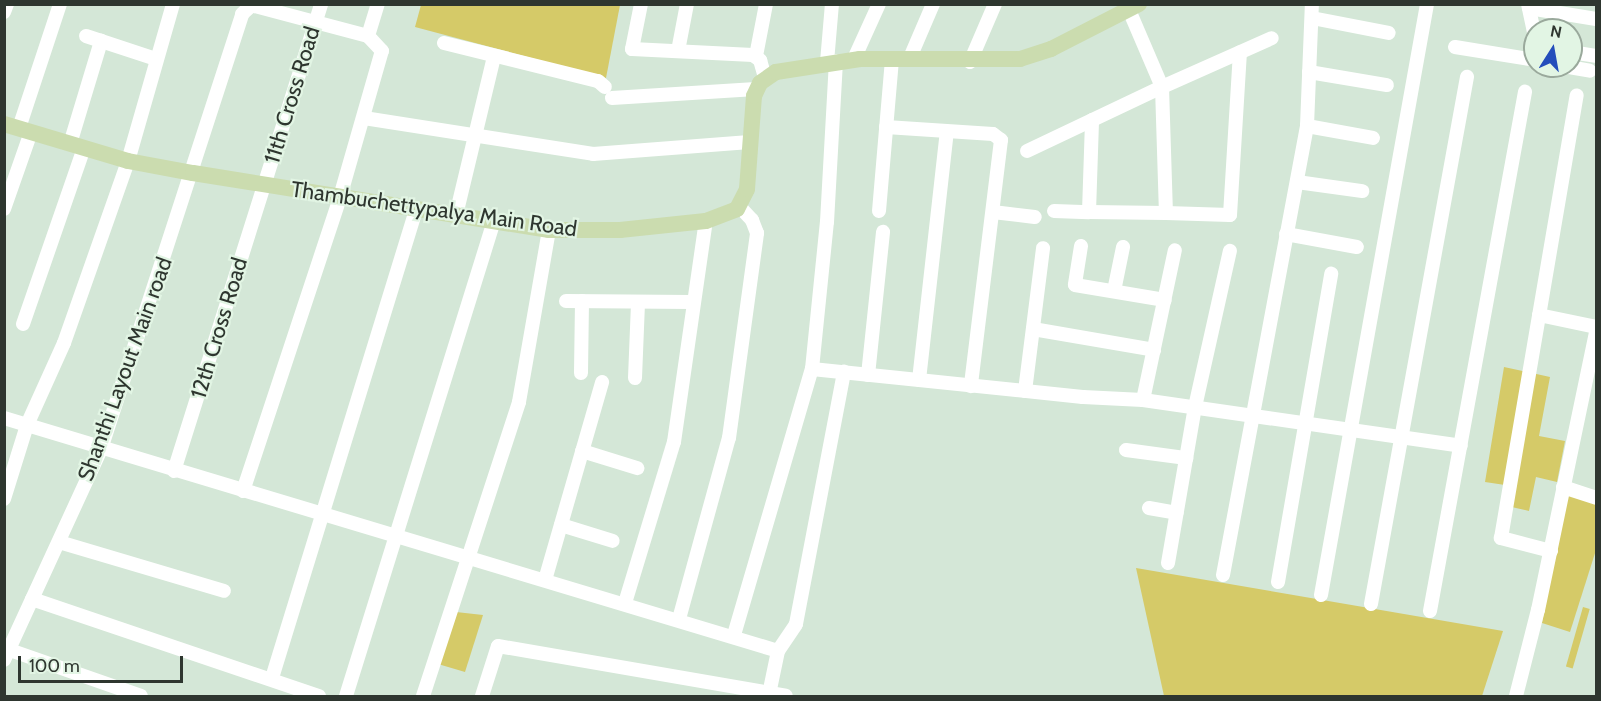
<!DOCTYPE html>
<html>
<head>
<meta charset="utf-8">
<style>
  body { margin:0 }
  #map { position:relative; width:1601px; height:701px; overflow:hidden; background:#d4e7d7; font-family:Cabin,sans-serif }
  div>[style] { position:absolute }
  .green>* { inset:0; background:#d5ca68; transform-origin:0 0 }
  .minor>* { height:14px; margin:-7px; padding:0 7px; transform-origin:7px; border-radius:7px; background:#fff }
  .major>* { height:16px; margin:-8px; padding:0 8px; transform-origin:8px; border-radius:8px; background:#cbdcaf }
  span { translate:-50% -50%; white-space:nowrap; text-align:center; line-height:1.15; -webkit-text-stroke:4.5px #e2f5e4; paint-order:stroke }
  .street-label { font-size:22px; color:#2e362f }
  .frame { position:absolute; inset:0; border:6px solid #2e362f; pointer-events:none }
  .north { position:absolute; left:1523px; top:18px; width:60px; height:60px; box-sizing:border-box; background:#e2f5e4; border:2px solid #9aa99c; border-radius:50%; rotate:11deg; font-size:16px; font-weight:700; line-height:24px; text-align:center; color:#2e362f }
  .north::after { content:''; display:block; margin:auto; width:21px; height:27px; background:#244dbb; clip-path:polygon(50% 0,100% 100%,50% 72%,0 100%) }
  .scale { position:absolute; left:18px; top:656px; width:165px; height:27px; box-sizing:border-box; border:3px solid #2e362f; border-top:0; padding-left:8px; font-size:18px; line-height:21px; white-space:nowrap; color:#2e362f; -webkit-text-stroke:4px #e2f5e4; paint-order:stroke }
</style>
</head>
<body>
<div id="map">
  <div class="green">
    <div style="clip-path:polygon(421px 5px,620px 5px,606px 78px,415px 27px)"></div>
    <div style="clip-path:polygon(1504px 367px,1550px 377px,1539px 436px,1565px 441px,1557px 482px,1536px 477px,1529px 511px,1503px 505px,1505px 485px,1485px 482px)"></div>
    <div style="clip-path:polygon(1567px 492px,1596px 503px,1596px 550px,1570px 632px,1542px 623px)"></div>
    <div style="clip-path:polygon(1136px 568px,1503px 631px,1482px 696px,1164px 696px)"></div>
    <div style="left:1583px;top:607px;width:7px;height:62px;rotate:16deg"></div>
    <div style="clip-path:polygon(456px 612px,483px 615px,465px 672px,438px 664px)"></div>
  </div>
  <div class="minor">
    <div style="left:641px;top:4px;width:46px;rotate:101.3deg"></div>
    <div style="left:632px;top:49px;width:121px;rotate:2.8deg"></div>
    <div style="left:753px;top:55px;width:9px;rotate:36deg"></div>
    <div style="left:760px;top:60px;width:19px;rotate:74deg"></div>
    <div style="left:1528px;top:4px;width:35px;rotate:78deg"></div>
    <div style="left:1529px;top:8px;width:68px;rotate:9.3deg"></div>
    <div style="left:1129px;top:10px;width:84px;rotate:66.8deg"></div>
    <div style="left:1162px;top:87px;width:120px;rotate:-24deg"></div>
    <div style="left:4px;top:12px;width:9px;rotate:-69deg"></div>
    <div style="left:1312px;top:18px;width:78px;rotate:11deg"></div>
    <div style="left:86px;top:36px;width:74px;rotate:18.2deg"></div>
    <div style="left:368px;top:36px;width:34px;rotate:-73deg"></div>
    <div style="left:444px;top:43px;width:159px;rotate:13.9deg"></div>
    <div style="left:598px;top:81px;width:9px;rotate:41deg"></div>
    <div style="left:1455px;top:47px;width:81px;rotate:9.2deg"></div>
    <div style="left:678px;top:51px;width:48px;rotate:-79.2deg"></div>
    <div style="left:1571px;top:52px;width:25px;rotate:9deg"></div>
    <div style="left:756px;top:56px;width:53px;rotate:-79.1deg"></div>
    <div style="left:854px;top:59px;width:60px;rotate:-65.6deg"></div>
    <div style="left:909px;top:60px;width:61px;rotate:-66.8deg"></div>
    <div style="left:827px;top:62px;width:58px;rotate:-85.1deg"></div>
    <div style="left:970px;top:62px;width:63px;rotate:-66.7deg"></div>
    <div style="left:1563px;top:66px;width:27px;rotate:10deg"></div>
    <div style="left:1309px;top:72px;width:79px;rotate:9.5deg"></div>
    <div style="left:612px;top:98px;width:144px;rotate:-3.6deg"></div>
    <div style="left:364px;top:118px;width:232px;rotate:8.9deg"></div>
    <div style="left:593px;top:154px;width:157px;rotate:-4.4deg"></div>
    <div style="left:1307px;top:126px;width:67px;rotate:10.3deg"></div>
    <div style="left:886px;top:127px;width:107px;rotate:3.7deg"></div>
    <div style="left:993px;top:134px;width:10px;rotate:37deg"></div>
    <div style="left:1001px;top:140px;width:248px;rotate:97deg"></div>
    <div style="left:19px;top:128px;width:131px;rotate:-71.7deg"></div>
    <div style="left:70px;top:144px;width:108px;rotate:-73.2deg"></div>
    <div style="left:1027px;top:151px;width:149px;rotate:-25.4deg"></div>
    <div style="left:1162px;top:87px;width:126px;rotate:88.2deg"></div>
    <div style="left:1166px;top:213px;width:77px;rotate:-179.3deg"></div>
    <div style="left:1089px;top:212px;width:92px;rotate:-88.1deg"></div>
    <div style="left:1297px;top:182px;width:66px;rotate:7.9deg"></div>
    <div style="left:4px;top:209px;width:82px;rotate:-70.7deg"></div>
    <div style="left:879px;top:211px;width:152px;rotate:-85.1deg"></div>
    <div style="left:1054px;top:211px;width:35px;rotate:2deg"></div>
    <div style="left:993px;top:212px;width:42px;rotate:6.8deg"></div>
    <div style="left:1166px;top:213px;width:64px;rotate:1.8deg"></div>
    <div style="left:1230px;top:215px;width:163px;rotate:-86.5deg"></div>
    <div style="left:456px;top:215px;width:163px;rotate:-76.5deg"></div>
    <div style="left:1286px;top:234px;width:72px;rotate:10.4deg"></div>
    <div style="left:1081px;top:246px;width:39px;rotate:99deg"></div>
    <div style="left:1075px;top:285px;width:91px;rotate:9.5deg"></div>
    <div style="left:1114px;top:291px;width:45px;rotate:-78.4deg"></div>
    <div style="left:566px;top:301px;width:125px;rotate:0.5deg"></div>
    <div style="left:1539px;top:315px;width:58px;rotate:11.9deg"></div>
    <div style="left:23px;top:324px;width:186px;rotate:-70.9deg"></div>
    <div style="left:1033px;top:329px;width:123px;rotate:9.8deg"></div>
    <div style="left:812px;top:369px;width:272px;rotate:5.9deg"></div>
    <div style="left:1083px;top:397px;width:60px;rotate:2.9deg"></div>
    <div style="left:1143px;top:400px;width:321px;rotate:8.2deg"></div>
    <div style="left:581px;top:373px;width:72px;rotate:-89.2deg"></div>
    <div style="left:868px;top:375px;width:144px;rotate:-84deg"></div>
    <div style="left:635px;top:378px;width:76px;rotate:-87.7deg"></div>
    <div style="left:919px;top:380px;width:250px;rotate:-83.6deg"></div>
    <div style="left:1025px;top:391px;width:144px;rotate:-82.8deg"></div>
    <div style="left:1143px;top:400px;width:153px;rotate:-78deg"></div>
    <div style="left:4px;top:418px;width:808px;rotate:16.75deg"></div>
    <div style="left:778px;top:651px;width:44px;rotate:101.8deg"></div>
    <div style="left:1126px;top:450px;width:61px;rotate:7.6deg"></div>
    <div style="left:582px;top:451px;width:58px;rotate:17.2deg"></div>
    <div style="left:174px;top:471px;width:490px;rotate:-72.5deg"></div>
    <div style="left:1563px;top:487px;width:35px;rotate:18deg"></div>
    <div style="left:243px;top:491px;width:310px;rotate:-71.7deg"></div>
    <div style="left:340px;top:197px;width:152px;rotate:-74deg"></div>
    <div style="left:382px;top:51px;width:21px;rotate:-133deg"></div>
    <div style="left:368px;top:36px;width:125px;rotate:-165.2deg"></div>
    <div style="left:4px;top:499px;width:77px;rotate:-72.7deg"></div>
    <div style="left:27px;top:425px;width:90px;rotate:-65.7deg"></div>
    <div style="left:64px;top:343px;width:193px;rotate:-70.6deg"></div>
    <div style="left:128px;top:161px;width:163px;rotate:-74deg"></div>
    <div style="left:1149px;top:508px;width:28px;rotate:10deg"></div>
    <div style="left:561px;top:525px;width:54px;rotate:17.1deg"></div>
    <div style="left:59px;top:542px;width:172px;rotate:16.5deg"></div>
    <div style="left:1551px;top:551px;width:52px;rotate:-165.4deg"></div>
    <div style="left:1501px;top:538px;width:449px;rotate:-80.3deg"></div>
    <div style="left:1168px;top:563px;width:158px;rotate:-80.2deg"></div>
    <div style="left:1195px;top:407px;width:160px;rotate:-77.4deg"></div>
    <div style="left:1223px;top:575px;width:457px;rotate:-79.4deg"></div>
    <div style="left:1307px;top:126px;width:122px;rotate:-87.7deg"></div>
    <div style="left:545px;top:580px;width:206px;rotate:-73.9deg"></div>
    <div style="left:1278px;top:582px;width:313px;rotate:-80.2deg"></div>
    <div style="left:1321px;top:595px;width:600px;rotate:-79.83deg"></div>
    <div style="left:32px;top:599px;width:303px;rotate:18.7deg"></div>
    <div style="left:625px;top:603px;width:168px;rotate:-73.1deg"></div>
    <div style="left:674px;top:442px;width:223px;rotate:-81.8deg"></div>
    <div style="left:1371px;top:604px;width:536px;rotate:-79.68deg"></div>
    <div style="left:1430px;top:611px;width:528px;rotate:-79.63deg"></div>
    <div style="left:679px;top:619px;width:188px;rotate:-74.6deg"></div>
    <div style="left:729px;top:438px;width:207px;rotate:-82.2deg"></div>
    <div style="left:757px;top:233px;width:14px;rotate:-111deg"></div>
    <div style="left:752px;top:220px;width:19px;rotate:-133deg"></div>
    <div style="left:734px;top:635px;width:277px;rotate:-73.7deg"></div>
    <div style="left:812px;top:369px;width:148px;rotate:-84.2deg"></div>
    <div style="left:827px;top:222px;width:161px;rotate:-86.8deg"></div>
    <div style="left:4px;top:648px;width:145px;rotate:19.3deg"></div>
    <div style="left:778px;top:651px;width:32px;rotate:-56deg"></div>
    <div style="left:796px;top:624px;width:257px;rotate:-79.2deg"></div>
    <div style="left:4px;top:660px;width:232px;rotate:-65.3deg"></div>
    <div style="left:101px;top:449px;width:457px;rotate:-72deg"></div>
    <div style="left:242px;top:14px;width:15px;rotate:-42deg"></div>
    <div style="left:272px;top:678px;width:491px;rotate:-72.9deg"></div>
    <div style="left:346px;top:696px;width:498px;rotate:-72.7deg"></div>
    <div style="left:423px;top:696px;width:309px;rotate:-71.9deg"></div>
    <div style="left:519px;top:402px;width:175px;rotate:-80.1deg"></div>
    <div style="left:482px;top:696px;width:52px;rotate:-72.3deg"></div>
    <div style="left:498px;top:646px;width:292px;rotate:9.8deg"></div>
    <div style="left:1516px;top:696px;width:89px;rotate:-75.7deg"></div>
    <div style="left:1538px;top:610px;width:284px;rotate:-78.2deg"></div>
  </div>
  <div class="major">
    <div style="left:4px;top:124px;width:129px;rotate:16.6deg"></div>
    <div style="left:128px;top:161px;width:66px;rotate:10.5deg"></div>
    <div style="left:193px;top:173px;width:361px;rotate:9.1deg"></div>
    <div style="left:549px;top:230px;width:71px"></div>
    <div style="left:620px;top:230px;width:86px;rotate:-6deg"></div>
    <div style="left:706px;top:221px;width:33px;rotate:-21deg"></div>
    <div style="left:737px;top:209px;width:22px;rotate:-63deg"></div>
    <div style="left:747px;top:189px;width:93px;rotate:-85.7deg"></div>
    <div style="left:754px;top:96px;width:14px;rotate:-65deg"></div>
    <div style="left:760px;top:83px;width:19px;rotate:-35deg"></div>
    <div style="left:776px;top:72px;width:85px;rotate:-8.8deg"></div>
    <div style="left:860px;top:59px;width:160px"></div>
    <div style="left:1020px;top:59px;width:33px;rotate:-18deg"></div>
    <div style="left:1051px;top:49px;width:99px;rotate:-27.1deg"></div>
  </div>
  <div class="street-label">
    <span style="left:292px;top:95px;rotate:-73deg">11th Cross Road</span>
    <span style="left:434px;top:209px;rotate:8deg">Thambuchettypalya Main Road</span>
    <span style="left:219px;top:328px;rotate:-73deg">12th Cross Road</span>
    <span style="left:125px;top:369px;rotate:-70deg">Shanthi Layout Main road</span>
  </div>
  <div class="frame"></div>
  <div class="north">N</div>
  <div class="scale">100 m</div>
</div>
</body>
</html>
